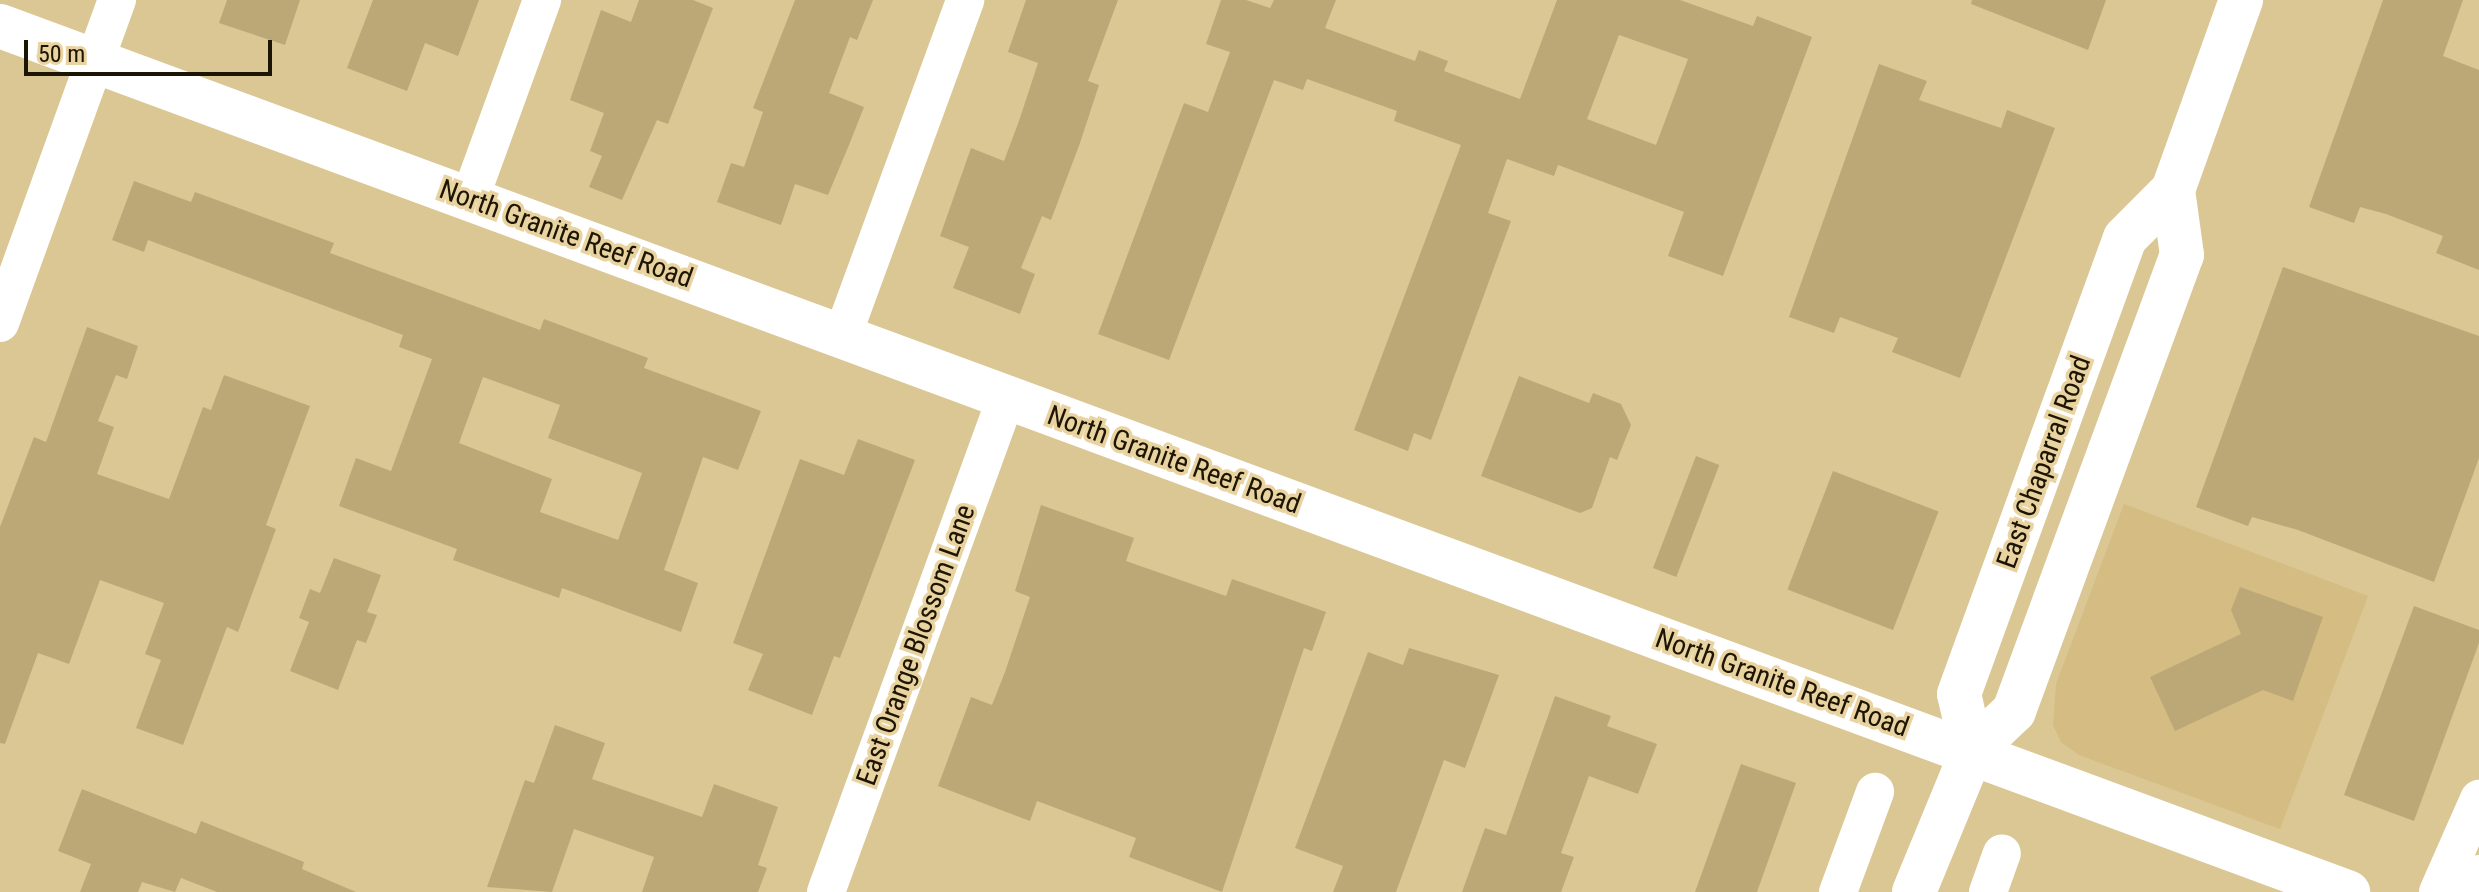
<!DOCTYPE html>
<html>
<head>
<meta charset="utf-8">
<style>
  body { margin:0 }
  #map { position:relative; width:2479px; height:892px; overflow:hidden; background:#dbc794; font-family:"Roboto Condensed",sans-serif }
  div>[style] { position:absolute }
  .built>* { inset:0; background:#d4bc82 }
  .building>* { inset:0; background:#bca877; transform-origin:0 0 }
  .minor>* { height:38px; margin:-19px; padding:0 19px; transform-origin:19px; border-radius:19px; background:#fff }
  .tertiary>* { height:44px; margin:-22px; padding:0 22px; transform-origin:22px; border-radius:22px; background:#fff }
  .secondary>* { height:44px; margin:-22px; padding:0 22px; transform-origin:22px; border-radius:22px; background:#fff }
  span { translate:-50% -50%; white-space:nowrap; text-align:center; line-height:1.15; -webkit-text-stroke:7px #e9d3a1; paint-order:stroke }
  .street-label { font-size:28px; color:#1d1503 }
  .scale { position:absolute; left:24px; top:40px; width:248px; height:36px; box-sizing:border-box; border:4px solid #1d1503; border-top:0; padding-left:10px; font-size:24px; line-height:28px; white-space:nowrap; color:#1d1503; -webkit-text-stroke:6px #e9d3a1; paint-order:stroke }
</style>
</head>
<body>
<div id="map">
  <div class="built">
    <div style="clip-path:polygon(2124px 504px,2368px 596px,2280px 829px,2079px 755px,2061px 742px,2053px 725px,2056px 684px)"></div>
  </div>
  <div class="building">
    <div style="clip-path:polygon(227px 0,300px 0,285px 45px,219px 23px)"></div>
    <div style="clip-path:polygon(373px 0,479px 0,458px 56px,425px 43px,407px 91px,347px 68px)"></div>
    <div style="clip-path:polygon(639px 0,693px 0,713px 8px,668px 124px,657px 120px,622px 200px,589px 187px,602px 156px,590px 151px,604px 113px,570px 100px,601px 10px,631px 22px)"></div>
    <div style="clip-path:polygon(795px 0,873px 0,857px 40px,850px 37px,829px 93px,864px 107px,849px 145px,828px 195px,795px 184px,781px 225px,717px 202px,731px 163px,744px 167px,763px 112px,753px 108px)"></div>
    <div style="clip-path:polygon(1026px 0,1118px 0,1088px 81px,1099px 85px,1080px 143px,1051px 220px,1042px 216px,1021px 268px,1035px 274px,1020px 314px,953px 288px,969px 247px,940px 236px,971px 148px,1004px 161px,1020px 118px,1038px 63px,1008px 52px)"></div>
    <div style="clip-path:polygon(evenodd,1221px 0,1246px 0,1270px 8px,1274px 0,1336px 0,1325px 28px,1415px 61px,1419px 50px,1448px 61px,1444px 71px,1520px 99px,1557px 0,1680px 0,1753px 26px,1757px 16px,1812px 37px,1723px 276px,1668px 256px,1684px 212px,1558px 165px,1554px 176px,1507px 159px,1488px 213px,1511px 221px,1431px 440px,1414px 433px,1408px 451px,1354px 430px,1461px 145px,1394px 121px,1397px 111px,1307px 79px,1303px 90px,1274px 80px,1169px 360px,1098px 334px,1184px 103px,1208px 112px,1230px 52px,1206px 44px,1221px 0,1619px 35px,1688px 59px,1656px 145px,1587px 119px,1619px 35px)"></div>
    <div style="clip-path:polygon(1972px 0,2106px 0,2088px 50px,1971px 4px)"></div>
    <div style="clip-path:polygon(2383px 0,2463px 0,2443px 56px,2479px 70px,2479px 270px,2436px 253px,2443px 236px,2386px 214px,2360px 207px,2354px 223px,2309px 207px)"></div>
    <div style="clip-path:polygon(1879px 64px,1927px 81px,1919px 100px,2001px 128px,2007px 110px,2055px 128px,1960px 378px,1892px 352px,1898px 338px,1840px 317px,1834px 333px,1789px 317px)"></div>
    <div style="clip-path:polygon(evenodd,134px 181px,191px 202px,195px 192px,334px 243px,330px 253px,540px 330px,544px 319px,648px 358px,644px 368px,761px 411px,738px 470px,703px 457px,664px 570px,698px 583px,681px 632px,562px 588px,559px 598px,453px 560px,457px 549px,339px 506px,356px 458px,391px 471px,432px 359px,399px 347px,403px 335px,148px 240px,144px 252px,112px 240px,134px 181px,483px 377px,560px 405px,548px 438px,642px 473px,618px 540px,540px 512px,552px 479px,459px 443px,483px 377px)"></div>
    <div style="clip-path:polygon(2283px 267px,2479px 336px,2479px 458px,2434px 582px,2298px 530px,2252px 517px,2248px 526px,2196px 507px)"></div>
    <div style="clip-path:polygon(87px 327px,138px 346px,127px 379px,116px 375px,98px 421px,114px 427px,97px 474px,169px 499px,203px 407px,211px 410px,224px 375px,310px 406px,266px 525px,276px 529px,238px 632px,227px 627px,183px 745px,136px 728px,161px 660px,145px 654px,164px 603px,100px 580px,69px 664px,38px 653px,5px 744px,0 743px,0 527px,34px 437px,46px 442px)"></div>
    <div style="clip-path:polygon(1519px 376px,1589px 403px,1593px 393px,1621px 404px,1631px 425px,1617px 460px,1610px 457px,1592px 508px,1580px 513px,1481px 476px)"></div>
    <div style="clip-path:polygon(858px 439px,915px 460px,840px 658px,834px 656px,812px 715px,748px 690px,763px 654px,733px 643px,800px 459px,844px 475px)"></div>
    <div style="left:1696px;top:456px;width:25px;height:120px;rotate:21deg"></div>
    <div style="left:1833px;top:471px;width:113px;height:127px;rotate:21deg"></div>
    <div style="clip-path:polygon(1041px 505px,1134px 538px,1126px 561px,1226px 596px,1232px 579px,1326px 612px,1312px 651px,1304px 648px,1222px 892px,1129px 857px,1136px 838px,1037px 801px,1030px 821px,938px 786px,971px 697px,992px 705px,1005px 672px,1030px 597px,1015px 591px)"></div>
    <div style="clip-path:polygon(334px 558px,381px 575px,367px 612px,377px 615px,366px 643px,357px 640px,338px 690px,290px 671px,309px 622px,299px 618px,310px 589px,320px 593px)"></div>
    <div style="clip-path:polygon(2240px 587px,2323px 617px,2293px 701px,2263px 690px,2175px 731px,2150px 677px,2241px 634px,2231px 610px)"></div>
    <div style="clip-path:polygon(2414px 606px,2479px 630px,2479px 643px,2414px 821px,2344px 795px)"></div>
    <div style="clip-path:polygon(1409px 648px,1499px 675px,1465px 768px,1444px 760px,1396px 892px,1333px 892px,1343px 866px,1295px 848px,1368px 652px,1403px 665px)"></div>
    <div style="clip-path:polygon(1555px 696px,1611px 716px,1607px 726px,1657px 744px,1638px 794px,1589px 776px,1561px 853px,1574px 857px,1561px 892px,1462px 892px,1485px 828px,1506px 835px)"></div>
    <div style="clip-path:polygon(555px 725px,605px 743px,592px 779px,702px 817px,714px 784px,778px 807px,758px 865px,767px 868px,758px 892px,642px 892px,654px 857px,574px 829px,552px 892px,487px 887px,525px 780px,534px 783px)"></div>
    <div style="clip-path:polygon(1741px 764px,1796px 783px,1757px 892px,1695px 892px)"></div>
    <div style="clip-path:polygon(82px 789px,196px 834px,201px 821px,304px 862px,302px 869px,356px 892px,217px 892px,181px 878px,175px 892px,142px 882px,138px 892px,80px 892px,91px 864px,58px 851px)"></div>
  </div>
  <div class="minor">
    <div style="left:470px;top:198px;width:211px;rotate:-70deg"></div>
    <div style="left:0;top:323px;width:344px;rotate:-70.1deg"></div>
    <div style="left:842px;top:337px;width:359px;rotate:-69.9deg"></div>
    <div style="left:826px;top:892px;width:526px;rotate:-69.98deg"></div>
    <div style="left:1838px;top:892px;width:107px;rotate:-69.7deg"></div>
    <div style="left:1988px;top:892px;width:41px;rotate:-70.3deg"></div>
    <div style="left:2438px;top:892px;width:102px;rotate:-66.2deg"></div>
    <div style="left:2473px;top:892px;width:19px;rotate:-72deg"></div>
  </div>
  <div class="tertiary">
    <div style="left:0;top:26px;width:2503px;rotate:20.25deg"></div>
  </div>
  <div class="secondary">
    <div style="left:1972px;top:751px;width:58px;rotate:-102.8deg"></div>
    <div style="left:1959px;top:694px;width:485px;rotate:-70deg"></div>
    <div style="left:2125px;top:238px;width:68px;rotate:-45deg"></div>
    <div style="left:2173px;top:190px;width:202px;rotate:-70.3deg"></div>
    <div style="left:1914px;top:892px;width:152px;rotate:-67.6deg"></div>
    <div style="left:1972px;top:751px;width:58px;rotate:-43.6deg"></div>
    <div style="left:2014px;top:711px;width:486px;rotate:-69.8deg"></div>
    <div style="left:2182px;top:255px;width:66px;rotate:-97.9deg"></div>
  </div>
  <div class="street-label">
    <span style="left:566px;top:234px;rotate:20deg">North Granite Reef Road</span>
    <span style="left:1174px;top:460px;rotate:20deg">North Granite Reef Road</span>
    <span style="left:2044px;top:462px;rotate:-70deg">East Chaparral Road</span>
    <span style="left:916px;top:645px;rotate:-70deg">East Orange Blossom Lane</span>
    <span style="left:1782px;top:683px;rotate:20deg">North Granite Reef Road</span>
  </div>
  <div class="scale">50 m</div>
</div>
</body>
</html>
